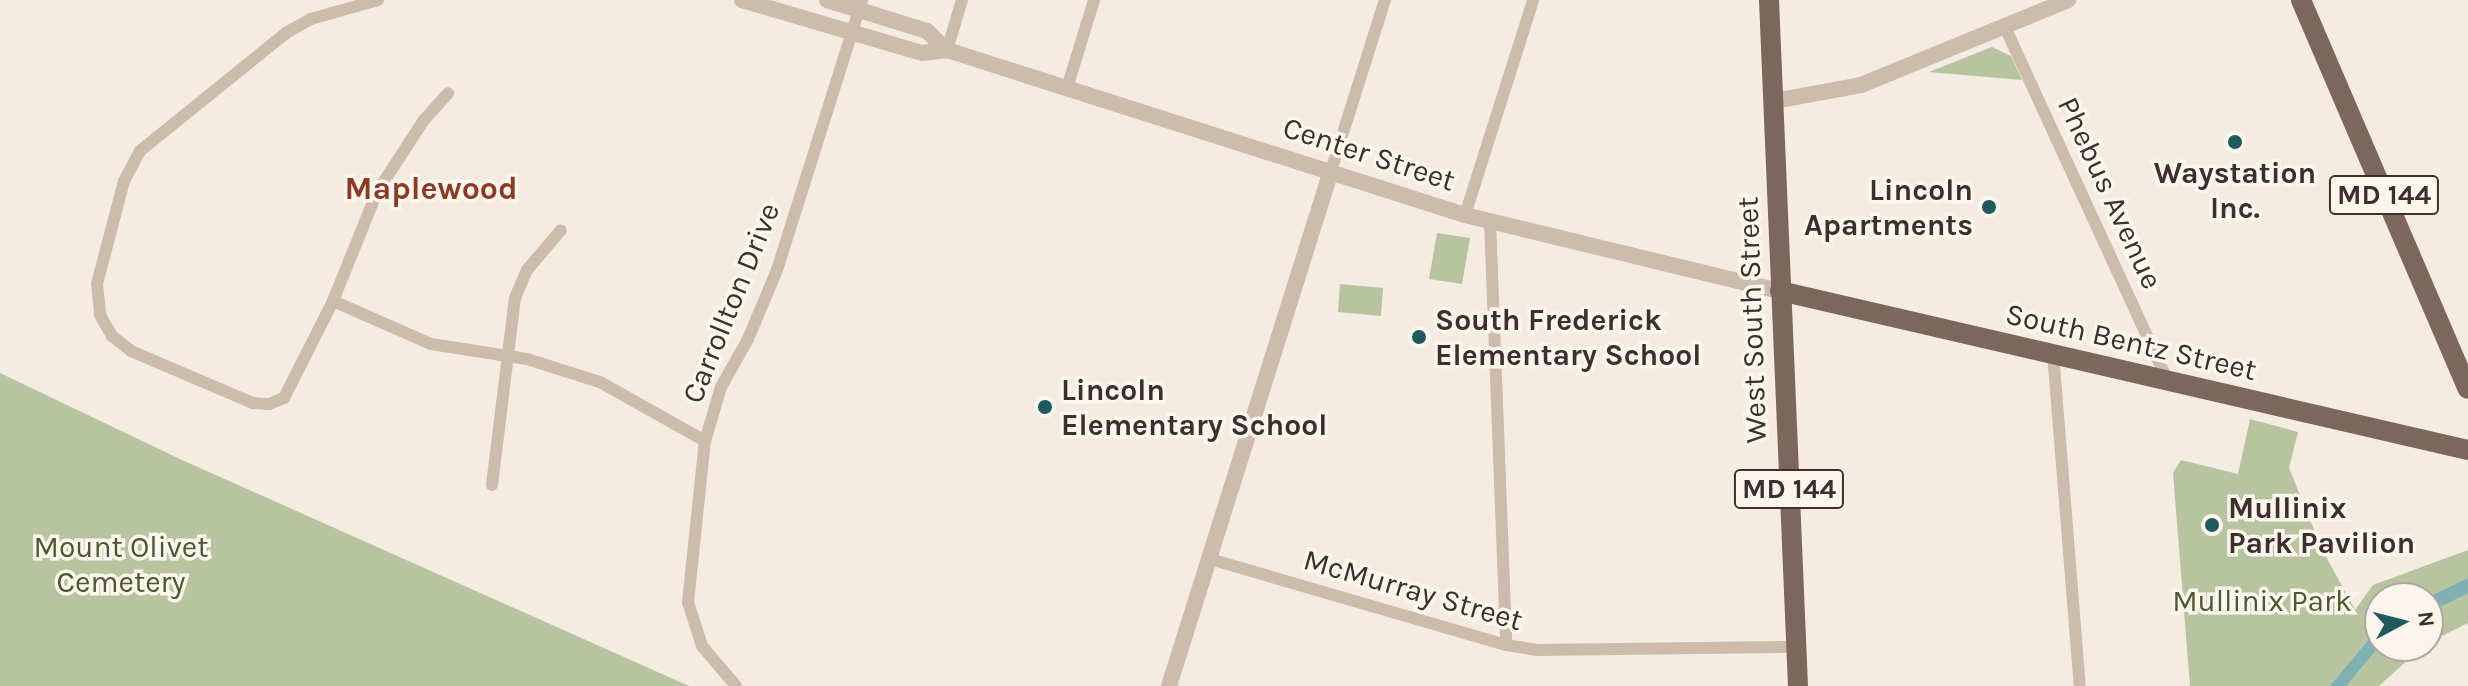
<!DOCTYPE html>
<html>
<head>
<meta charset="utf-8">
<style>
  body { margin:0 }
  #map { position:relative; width:2468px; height:686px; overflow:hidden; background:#f4ebe1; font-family:Karla,sans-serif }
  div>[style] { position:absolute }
  .green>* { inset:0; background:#b8c4a0 }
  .water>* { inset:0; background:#7fb0b2 }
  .minor>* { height:12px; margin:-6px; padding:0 6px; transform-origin:6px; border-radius:6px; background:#cdbbac }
  .tertiary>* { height:16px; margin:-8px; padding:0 8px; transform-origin:8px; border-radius:8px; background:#cdbbac }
  .primary>* { height:20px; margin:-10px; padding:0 10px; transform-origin:10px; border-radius:10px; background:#7d675c }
  .dots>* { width:22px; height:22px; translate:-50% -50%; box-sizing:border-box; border:4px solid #fbf5ee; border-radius:50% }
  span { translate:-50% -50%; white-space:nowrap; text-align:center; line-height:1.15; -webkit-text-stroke:7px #fbf5ee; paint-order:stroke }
  .shield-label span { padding:2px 6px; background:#fbf5ee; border:2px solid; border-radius:6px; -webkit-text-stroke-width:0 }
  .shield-label { font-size:28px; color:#3b302b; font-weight:700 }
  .street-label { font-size:30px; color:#3b302b }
  .poi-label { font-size:30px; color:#3b302b; font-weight:700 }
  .right { translate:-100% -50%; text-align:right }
  .left { translate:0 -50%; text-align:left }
  .park-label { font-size:30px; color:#4a5a2e }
  .neighbourhood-label { font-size:32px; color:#8c3b22; font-weight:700 }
  .north { position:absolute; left:2364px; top:582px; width:80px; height:80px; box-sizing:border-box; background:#fbf5ee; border:2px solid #aea6a0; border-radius:50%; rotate:83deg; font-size:22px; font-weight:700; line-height:32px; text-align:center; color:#3b302b }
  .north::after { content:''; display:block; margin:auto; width:28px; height:36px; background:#1f5a5e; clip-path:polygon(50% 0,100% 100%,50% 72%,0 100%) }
</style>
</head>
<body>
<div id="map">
  <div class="green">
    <i style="clip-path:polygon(1992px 47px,2011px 56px,2022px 80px,1929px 72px)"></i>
    <i style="clip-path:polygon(1437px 233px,1470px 238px,1462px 284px,1429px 279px)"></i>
    <i style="clip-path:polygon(1340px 284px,1383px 288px,1381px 316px,1338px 312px)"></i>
    <i style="clip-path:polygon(0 373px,182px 460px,689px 686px,0 686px)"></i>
    <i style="clip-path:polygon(2250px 419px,2298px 432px,2289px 468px,2322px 549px,2355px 610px,2373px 585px,2468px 550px,2468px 623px,2428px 643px,2428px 598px,2380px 598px,2380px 646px,2423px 646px,2379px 686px,2190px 686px,2173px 473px,2181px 460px,2238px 474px)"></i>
  </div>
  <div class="water">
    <i style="clip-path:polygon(2468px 578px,2468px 593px,2428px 613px,2427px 598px)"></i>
    <i style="clip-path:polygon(2380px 626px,2380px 645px,2346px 686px,2330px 686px)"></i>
  </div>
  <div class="minor">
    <i style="left:378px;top:0;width:70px;rotate:164.2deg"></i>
    <i style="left:311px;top:19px;width:29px;rotate:151deg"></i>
    <i style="left:286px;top:33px;width:188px;rotate:141.1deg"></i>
    <i style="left:140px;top:151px;width:34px;rotate:118deg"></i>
    <i style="left:124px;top:181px;width:106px;rotate:104.7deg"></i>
    <i style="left:97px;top:284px;width:31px;rotate:84deg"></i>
    <i style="left:100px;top:315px;width:24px;rotate:60deg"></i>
    <i style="left:112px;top:336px;width:24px;rotate:38deg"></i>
    <i style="left:131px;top:351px;width:133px;rotate:23.1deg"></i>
    <i style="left:253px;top:403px;width:16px;rotate:4deg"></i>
    <i style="left:269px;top:404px;width:16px;rotate:-22deg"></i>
    <i style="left:284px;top:398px;width:109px;rotate:-63.2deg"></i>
    <i style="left:333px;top:301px;width:118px;rotate:-68deg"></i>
    <i style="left:377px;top:192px;width:86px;rotate:-56.9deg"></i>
    <i style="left:424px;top:120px;width:36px;rotate:-48deg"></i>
    <i style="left:2004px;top:25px;width:394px;rotate:65.3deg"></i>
    <i style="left:947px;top:50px;width:52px;rotate:-73.3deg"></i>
    <i style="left:1067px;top:88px;width:92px;rotate:-72.9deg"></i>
    <i style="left:1331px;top:171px;width:179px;rotate:-72.5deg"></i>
    <i style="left:1465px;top:215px;width:225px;rotate:-72.4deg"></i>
    <i style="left:1490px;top:221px;width:424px;rotate:87.8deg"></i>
    <i style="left:333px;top:301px;width:107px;rotate:23.7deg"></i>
    <i style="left:431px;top:344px;width:97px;rotate:8.9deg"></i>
    <i style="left:527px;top:359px;width:77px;rotate:17.5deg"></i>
    <i style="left:600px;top:382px;width:120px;rotate:29.3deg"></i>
    <i style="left:2053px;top:353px;width:334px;rotate:85.4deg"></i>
    <i style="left:492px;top:485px;width:188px;rotate:-83deg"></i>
    <i style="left:515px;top:298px;width:30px;rotate:-67deg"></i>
    <i style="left:527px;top:270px;width:52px;rotate:-49.6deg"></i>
    <i style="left:1210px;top:559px;width:308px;rotate:16.2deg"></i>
    <i style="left:1506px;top:645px;width:32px;rotate:9deg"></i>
    <i style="left:1538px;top:650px;width:258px;rotate:-0.7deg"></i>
    <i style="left:736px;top:686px;width:52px;rotate:-130.4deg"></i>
    <i style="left:702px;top:646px;width:46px;rotate:-107.7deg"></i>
    <i style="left:688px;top:602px;width:162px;rotate:-84deg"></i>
    <i style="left:705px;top:441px;width:56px;rotate:-73.5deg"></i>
    <i style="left:721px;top:387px;width:55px;rotate:-60.6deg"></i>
    <i style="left:748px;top:339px;width:75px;rotate:-67.2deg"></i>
    <i style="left:777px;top:270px;width:283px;rotate:-72.5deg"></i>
  </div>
  <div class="tertiary">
    <i style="left:742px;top:0;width:188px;rotate:16.4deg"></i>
    <i style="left:922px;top:53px;width:25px;rotate:-7deg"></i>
    <i style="left:947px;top:50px;width:544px;rotate:17.67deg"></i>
    <i style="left:1465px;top:215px;width:324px;rotate:13.6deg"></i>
    <i style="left:827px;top:0;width:105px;rotate:17.2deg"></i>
    <i style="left:927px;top:31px;width:28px;rotate:44deg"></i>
    <i style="left:1774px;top:101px;width:88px;rotate:-10.4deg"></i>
    <i style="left:1861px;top:85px;width:224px;rotate:-22.3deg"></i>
    <i style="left:1169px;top:686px;width:540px;rotate:-72.54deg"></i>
  </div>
  <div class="primary">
    <i style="left:1769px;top:0;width:687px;rotate:87.58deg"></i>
    <i style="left:2301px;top:0;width:423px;rotate:66.8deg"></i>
    <i style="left:1780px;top:291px;width:706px;rotate:13.01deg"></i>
  </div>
  <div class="dots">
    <i style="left:2235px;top:142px;background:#1f5a5e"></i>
    <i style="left:1989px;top:207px;background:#1f5a5e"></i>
    <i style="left:1419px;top:337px;background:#1f5a5e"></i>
    <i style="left:1045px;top:407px;background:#1f5a5e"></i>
    <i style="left:2212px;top:525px;background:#1f5a5e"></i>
  </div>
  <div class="shield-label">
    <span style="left:2384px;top:195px">MD 144</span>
    <span style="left:1789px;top:489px">MD 144</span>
  </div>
  <div class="street-label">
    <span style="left:1369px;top:154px;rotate:18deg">Center Street</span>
    <span style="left:2110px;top:193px;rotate:65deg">Phebus Avenue</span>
    <span style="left:731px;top:303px;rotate:-68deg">Carrollton Drive</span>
    <span style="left:1752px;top:320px;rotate:-92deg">West South Street</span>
    <span style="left:2131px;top:342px;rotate:13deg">South Bentz Street</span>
    <span style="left:1413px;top:590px;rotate:16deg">McMurray Street</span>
  </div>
  <div class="poi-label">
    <span style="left:2235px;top:190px">Waystation<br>Inc.</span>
    <span class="right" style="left:1973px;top:207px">Lincoln<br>Apartments</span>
    <span class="left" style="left:1435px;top:337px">South Frederick<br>Elementary School</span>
    <span class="left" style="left:1061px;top:407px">Lincoln<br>Elementary School</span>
    <span class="left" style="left:2228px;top:525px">Mullinix<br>Park Pavilion</span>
  </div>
  <div class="park-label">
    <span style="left:121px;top:564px">Mount Olivet<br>Cemetery</span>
    <span style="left:2262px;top:601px">Mullinix Park</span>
  </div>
  <div class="neighbourhood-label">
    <span style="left:431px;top:189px">Maplewood</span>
  </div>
  <div class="north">N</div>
</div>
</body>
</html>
